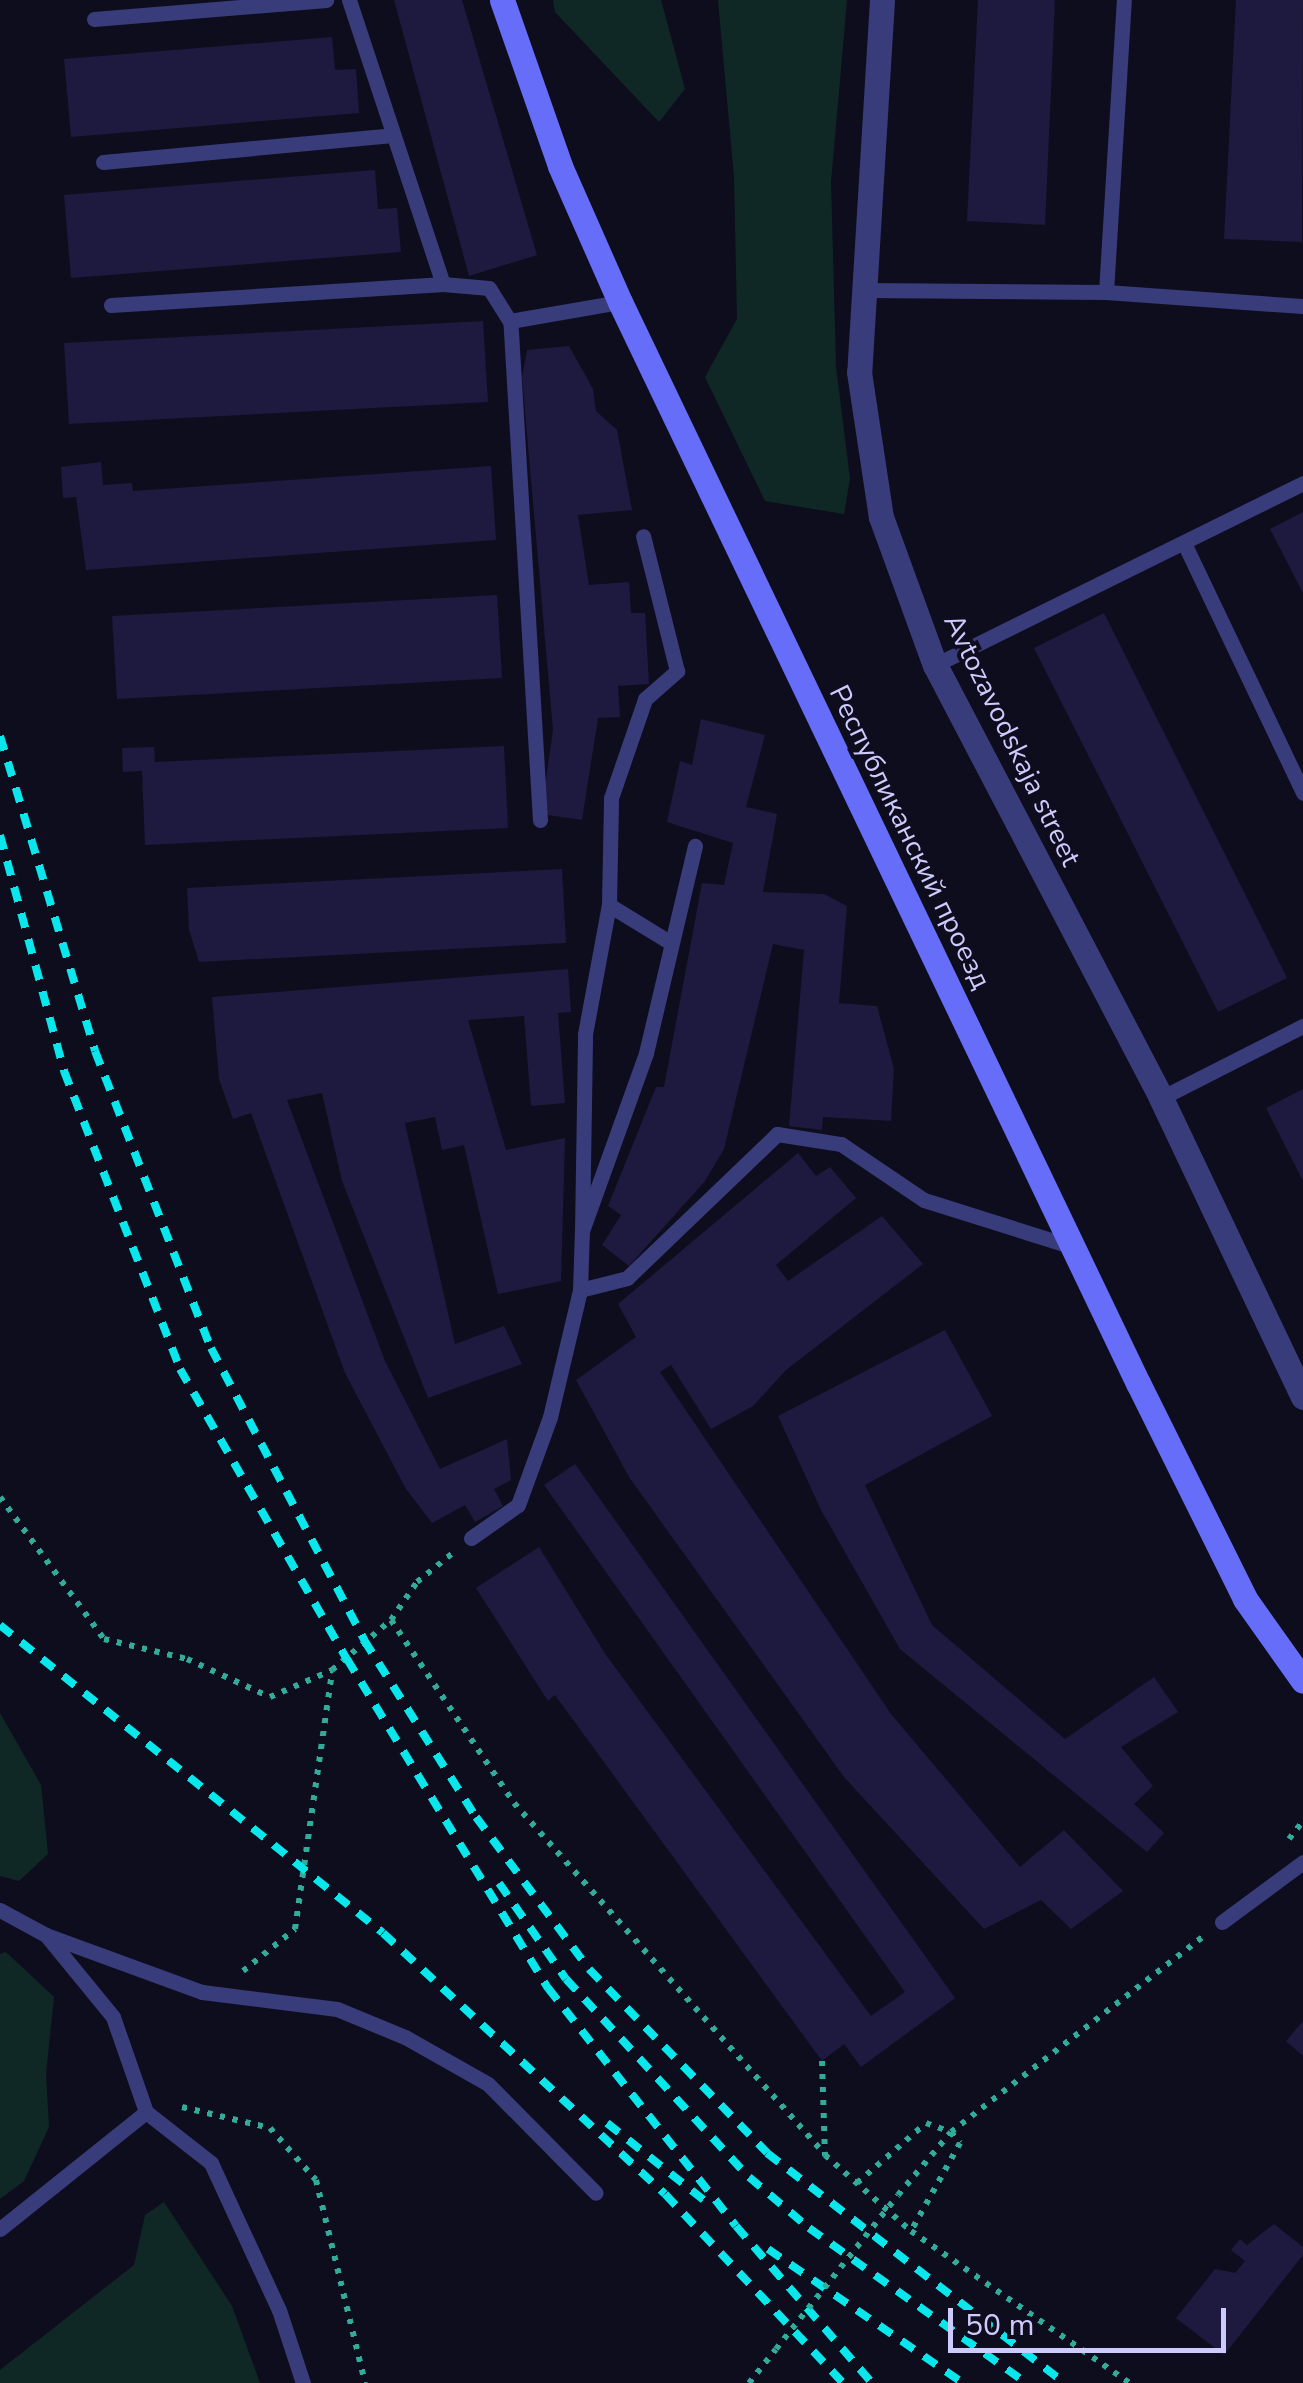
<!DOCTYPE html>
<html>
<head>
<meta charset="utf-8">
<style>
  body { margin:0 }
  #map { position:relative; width:1303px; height:2383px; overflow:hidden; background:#0e0d1e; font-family:"Nunito Sans",sans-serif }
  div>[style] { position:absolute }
  .green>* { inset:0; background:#102825 }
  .building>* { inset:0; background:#1e193e }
  .path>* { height:6px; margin-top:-3px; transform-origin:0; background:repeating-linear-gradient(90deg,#31ab9a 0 5px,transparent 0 13px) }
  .lane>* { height:15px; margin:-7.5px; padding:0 7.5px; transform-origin:7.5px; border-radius:7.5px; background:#393c7b }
  .street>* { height:25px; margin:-12.5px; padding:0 12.5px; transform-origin:12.5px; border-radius:12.5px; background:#393c7b }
  .secondary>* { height:25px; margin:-12.5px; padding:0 12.5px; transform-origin:12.5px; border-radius:12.5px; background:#666ef9 }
  .rail>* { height:8px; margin-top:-4px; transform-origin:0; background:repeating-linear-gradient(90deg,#09e7ec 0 15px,transparent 0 27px) }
  .path-bridge>* { height:6px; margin-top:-3px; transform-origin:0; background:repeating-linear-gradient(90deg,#31ab9a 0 5px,transparent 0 13px) }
  span { translate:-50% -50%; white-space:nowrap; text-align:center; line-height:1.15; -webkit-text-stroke:8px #0e0d1e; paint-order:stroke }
  .street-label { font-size:28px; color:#cdcbfd }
  .scale { position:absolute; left:948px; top:2308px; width:278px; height:45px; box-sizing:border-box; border:5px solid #cdcbfd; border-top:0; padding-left:12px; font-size:30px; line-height:35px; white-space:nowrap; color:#cdcbfd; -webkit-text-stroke:8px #0e0d1e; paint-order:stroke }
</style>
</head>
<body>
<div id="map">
  <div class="green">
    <i style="clip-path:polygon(553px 0,661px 0,685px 89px,659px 122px,555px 12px)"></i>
    <i style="clip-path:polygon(718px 0,847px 0,831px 182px,836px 367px,850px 479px,844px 514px,765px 501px,705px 377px,737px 319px,734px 176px)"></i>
    <i style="clip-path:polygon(0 1713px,41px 1785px,48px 1854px,19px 1881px,0 1876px)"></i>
    <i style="clip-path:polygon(6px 1952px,54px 1997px,46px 2074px,49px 2127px,24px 2181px,0 2199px,0 1954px)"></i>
    <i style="clip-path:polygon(164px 2202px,232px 2306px,260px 2383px,0 2383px,0 2370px,134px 2265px,145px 2215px)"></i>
  </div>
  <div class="building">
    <i style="clip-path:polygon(394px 0,462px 0,537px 255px,469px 276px)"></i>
    <i style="clip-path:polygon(978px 0,1055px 0,1045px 225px,967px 221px)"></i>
    <i style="clip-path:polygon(1236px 0,1303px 0,1302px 242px,1224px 239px)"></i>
    <i style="clip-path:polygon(332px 37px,335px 70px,356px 69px,359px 113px,71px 137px,64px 59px)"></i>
    <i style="clip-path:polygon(375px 170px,378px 209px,397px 208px,401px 252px,71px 278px,64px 195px)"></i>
    <i style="clip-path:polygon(483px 321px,488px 402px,69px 424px,64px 343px)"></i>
    <i style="clip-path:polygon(569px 346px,593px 389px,596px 411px,617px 430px,632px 510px,578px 515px,589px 585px,629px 582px,631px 613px,645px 613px,649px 684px,618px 686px,620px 717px,598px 718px,582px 820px,541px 814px,553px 730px,522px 377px,527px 350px)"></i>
    <i style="clip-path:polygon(101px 462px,103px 485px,132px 483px,133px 491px,491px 466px,496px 540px,86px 570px,76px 497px,63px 498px,61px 467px)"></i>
    <i style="clip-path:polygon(1303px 512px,1303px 593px,1270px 529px)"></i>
    <i style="clip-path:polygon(497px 595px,502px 678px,117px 699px,112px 616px)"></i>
    <i style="clip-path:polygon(1104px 613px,1287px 978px,1218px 1012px,1034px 648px)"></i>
    <i style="clip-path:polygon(701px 719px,765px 735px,746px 807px,777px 814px,763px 892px,824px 894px,847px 906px,839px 1003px,877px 1006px,894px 1069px,891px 1121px,823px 1117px,822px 1130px,789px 1126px,804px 950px,773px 944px,724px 1149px,705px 1181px,629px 1266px,602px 1245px,621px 1215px,608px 1206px,656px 1087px,664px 1087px,702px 883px,724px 885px,733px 843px,667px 822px,680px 761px,692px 765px)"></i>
    <i style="clip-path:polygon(504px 746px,508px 828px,145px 845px,142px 771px,123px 772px,122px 748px,154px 747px,155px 762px)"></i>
    <i style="clip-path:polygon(562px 869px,566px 943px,199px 962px,189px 930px,187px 888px)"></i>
    <i style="clip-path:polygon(568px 969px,571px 1012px,558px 1013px,565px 1103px,531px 1106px,524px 1016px,468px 1020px,506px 1150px,565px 1138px,561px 1281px,498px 1294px,464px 1145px,442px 1150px,435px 1117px,405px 1123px,455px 1344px,504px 1326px,522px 1364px,428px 1398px,342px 1181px,322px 1093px,287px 1100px,385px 1361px,440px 1469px,507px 1439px,511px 1480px,494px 1489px,503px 1506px,475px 1522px,465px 1505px,432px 1523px,406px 1489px,345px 1373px,251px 1113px,233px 1119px,219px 1079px,212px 997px)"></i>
    <i style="clip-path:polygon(1303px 1089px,1303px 1181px,1266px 1108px)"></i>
    <i style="clip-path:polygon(798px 1153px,816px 1176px,830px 1167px,856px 1198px,776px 1265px,788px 1281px,882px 1216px,923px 1264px,786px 1370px,753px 1406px,711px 1429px,671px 1365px,660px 1372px,891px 1714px,1020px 1867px,1064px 1830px,1123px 1891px,1071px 1929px,1041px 1900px,984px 1929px,844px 1777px,629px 1477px,576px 1380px,636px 1337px,618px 1304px)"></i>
    <i style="clip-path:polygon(945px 1330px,992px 1416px,865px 1485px,932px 1625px,1065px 1739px,1154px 1677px,1178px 1712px,1121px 1747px,1153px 1786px,1134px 1804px,1164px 1833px,1147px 1852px,900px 1649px,821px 1510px,778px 1416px)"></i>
    <i style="clip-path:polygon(575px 1464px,955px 1998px,861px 2067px,844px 2044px,822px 2061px,555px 1695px,548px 1701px,476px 1588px,539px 1547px,606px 1655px,871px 2016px,905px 1992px,544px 1485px)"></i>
    <i style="clip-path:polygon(1303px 2021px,1303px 2056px,1286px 2041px)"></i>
    <i style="clip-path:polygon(1274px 2224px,1303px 2247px,1303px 2255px,1224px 2355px,1176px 2318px,1215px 2269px,1235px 2273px,1245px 2261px,1231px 2250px,1240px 2239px,1247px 2245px)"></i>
  </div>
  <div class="path">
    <i style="left:0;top:1497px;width:176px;rotate:53.8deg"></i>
    <i style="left:104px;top:1639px;width:85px;rotate:13.5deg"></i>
    <i style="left:187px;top:1659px;width:91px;rotate:24.6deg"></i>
    <i style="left:270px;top:1697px;width:68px;rotate:-23.5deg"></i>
    <i style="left:332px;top:1670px;width:77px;rotate:-40.3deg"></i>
    <i style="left:391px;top:1620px;width:220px;rotate:56.1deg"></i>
    <i style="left:514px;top:1803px;width:470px;rotate:48.5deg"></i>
    <i style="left:391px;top:1620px;width:46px;rotate:-55.6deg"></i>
    <i style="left:417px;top:1582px;width:48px;rotate:-39deg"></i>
    <i style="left:1289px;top:1839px;width:23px;rotate:-52deg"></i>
    <i style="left:243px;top:1971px;width:67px;rotate:-38.9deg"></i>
    <i style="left:295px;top:1929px;width:260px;rotate:-81.8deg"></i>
    <i style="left:822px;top:2061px;width:94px;rotate:88.2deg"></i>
    <i style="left:825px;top:2155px;width:115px;rotate:41.5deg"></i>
    <i style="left:911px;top:2231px;width:267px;rotate:34.8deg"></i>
    <i style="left:182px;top:2107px;width:90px;rotate:13.4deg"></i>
    <i style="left:270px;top:2128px;width:69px;rotate:48.5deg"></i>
    <i style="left:316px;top:2180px;width:209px;rotate:76.4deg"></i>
    <i style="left:857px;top:2183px;width:91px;rotate:-41deg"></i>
    <i style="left:926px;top:2123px;width:27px;rotate:20deg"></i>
    <i style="left:951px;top:2132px;width:14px;rotate:51deg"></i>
    <i style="left:960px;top:2143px;width:101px;rotate:119.1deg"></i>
    <i style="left:898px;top:2195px;width:82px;rotate:-49.9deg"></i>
    <i style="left:951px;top:2132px;width:321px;rotate:-37.8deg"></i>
    <i style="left:749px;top:2383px;width:43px;rotate:-51.5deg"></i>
  </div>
  <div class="lane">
    <i style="left:349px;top:0;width:299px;rotate:71.7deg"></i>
    <i style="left:443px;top:284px;width:46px;rotate:5deg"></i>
    <i style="left:489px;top:288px;width:39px;rotate:58deg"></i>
    <i style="left:94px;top:19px;width:233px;rotate:-4.7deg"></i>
    <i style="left:103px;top:162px;width:291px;rotate:-5.3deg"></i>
    <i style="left:864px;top:290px;width:242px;rotate:0.5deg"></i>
    <i style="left:1106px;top:292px;width:197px;rotate:4.1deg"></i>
    <i style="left:1106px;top:292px;width:293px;rotate:-86.5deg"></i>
    <i style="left:111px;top:305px;width:333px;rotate:-3.6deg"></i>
    <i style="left:1184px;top:543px;width:277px;rotate:64.5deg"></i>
    <i style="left:935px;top:665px;width:411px;rotate:-26.3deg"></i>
    <i style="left:540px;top:820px;width:500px;rotate:-93.4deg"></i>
    <i style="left:510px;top:321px;width:112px;rotate:-9.8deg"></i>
    <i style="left:609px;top:905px;width:73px;rotate:31.5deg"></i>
    <i style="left:1161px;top:1098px;width:159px;rotate:-26.9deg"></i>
    <i style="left:582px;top:1231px;width:197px;rotate:-89.1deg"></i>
    <i style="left:585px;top:1034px;width:131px;rotate:-79.5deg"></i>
    <i style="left:609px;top:905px;width:107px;rotate:-88.9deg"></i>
    <i style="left:611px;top:798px;width:105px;rotate:-71deg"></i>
    <i style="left:645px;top:699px;width:43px;rotate:-41.2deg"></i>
    <i style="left:677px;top:671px;width:139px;rotate:-104.1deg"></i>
    <i style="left:580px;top:1290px;width:59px;rotate:-88.1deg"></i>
    <i style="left:582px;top:1231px;width:189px;rotate:-70.2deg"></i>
    <i style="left:646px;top:1053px;width:213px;rotate:-76.7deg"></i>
    <i style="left:471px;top:1538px;width:57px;rotate:-35.1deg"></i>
    <i style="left:518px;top:1505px;width:94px;rotate:-70deg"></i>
    <i style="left:550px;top:1417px;width:130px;rotate:-76.7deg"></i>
    <i style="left:580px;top:1290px;width:49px;rotate:-14.3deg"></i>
    <i style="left:627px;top:1278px;width:208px;rotate:-43.8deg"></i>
    <i style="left:777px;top:1134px;width:65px;rotate:8.9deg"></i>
    <i style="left:841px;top:1144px;width:100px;rotate:34deg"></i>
    <i style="left:924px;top:1200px;width:156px;rotate:17.5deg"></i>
    <i style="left:0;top:1910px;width:52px;rotate:28.5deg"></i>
    <i style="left:46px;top:1935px;width:106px;rotate:50.7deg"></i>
    <i style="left:113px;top:2017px;width:101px;rotate:70.8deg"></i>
    <i style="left:146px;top:2112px;width:187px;rotate:141.3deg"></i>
    <i style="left:1222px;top:1922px;width:101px;rotate:-36.5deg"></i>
    <i style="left:46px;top:1935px;width:166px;rotate:20.1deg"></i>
    <i style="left:202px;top:1992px;width:136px;rotate:7.2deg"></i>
    <i style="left:337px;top:2009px;width:74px;rotate:22.4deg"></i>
    <i style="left:405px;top:2037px;width:95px;rotate:29.5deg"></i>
    <i style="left:488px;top:2084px;width:153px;rotate:45.3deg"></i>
    <i style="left:146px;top:2112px;width:83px;rotate:38.1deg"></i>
    <i style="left:211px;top:2163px;width:162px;rotate:65.2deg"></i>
    <i style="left:279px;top:2310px;width:77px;rotate:71.8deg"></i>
  </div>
  <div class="street">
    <i style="left:882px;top:0;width:373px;rotate:93.5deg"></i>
    <i style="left:859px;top:372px;width:147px;rotate:81.4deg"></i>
    <i style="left:881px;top:517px;width:158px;rotate:70deg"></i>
    <i style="left:935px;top:665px;width:488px;rotate:62.4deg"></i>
    <i style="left:1161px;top:1098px;width:331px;rotate:64.6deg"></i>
  </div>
  <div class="secondary">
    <i style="left:502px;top:0;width:176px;rotate:70.7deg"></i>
    <i style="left:560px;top:166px;width:149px;rotate:66.2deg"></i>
    <i style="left:620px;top:302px;width:1199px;rotate:64.4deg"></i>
    <i style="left:1138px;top:1383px;width:241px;rotate:63.6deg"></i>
    <i style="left:1245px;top:1599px;width:100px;rotate:54.7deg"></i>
  </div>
  <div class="rail">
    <i style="left:0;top:736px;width:329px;rotate:73.2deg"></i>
    <i style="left:95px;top:1051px;width:319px;rotate:68.7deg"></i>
    <i style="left:211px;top:1348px;width:330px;rotate:62.3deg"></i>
    <i style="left:364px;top:1640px;width:209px;rotate:57.7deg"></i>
    <i style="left:476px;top:1817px;width:189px;rotate:53.4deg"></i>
    <i style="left:589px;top:1969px;width:256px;rotate:45.9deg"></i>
    <i style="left:767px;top:2153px;width:376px;rotate:37.7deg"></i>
    <i style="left:0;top:835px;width:245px;rotate:74.8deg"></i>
    <i style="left:64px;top:1071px;width:320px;rotate:68.7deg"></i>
    <i style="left:180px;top:1369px;width:335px;rotate:60.1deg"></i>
    <i style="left:347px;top:1659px;width:386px;rotate:58.6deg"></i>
    <i style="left:548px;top:1988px;width:303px;rotate:51.7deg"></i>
    <i style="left:736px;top:2226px;width:208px;rotate:49.1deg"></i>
    <i style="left:0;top:1625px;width:491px;rotate:38.8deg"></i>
    <i style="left:383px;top:1933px;width:384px;rotate:42.8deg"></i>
    <i style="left:665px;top:2194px;width:260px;rotate:46.7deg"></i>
    <i style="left:499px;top:1883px;width:117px;rotate:55.1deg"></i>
    <i style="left:566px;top:1979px;width:270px;rotate:47.3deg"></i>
    <i style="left:749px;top:2177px;width:79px;rotate:40.4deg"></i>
    <i style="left:809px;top:2228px;width:267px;rotate:35.5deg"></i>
    <i style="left:607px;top:2123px;width:125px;rotate:38.5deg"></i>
    <i style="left:768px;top:2249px;width:237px;rotate:34.5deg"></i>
  </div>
  <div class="path-bridge">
    <i style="left:776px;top:2349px;width:196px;rotate:-51.6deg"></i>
  </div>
  <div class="street-label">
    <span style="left:1012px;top:740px;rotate:64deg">Avtozavodskaja street</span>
    <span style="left:910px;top:837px;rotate:64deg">Республиканский проезд</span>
  </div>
  <div class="scale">50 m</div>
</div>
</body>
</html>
